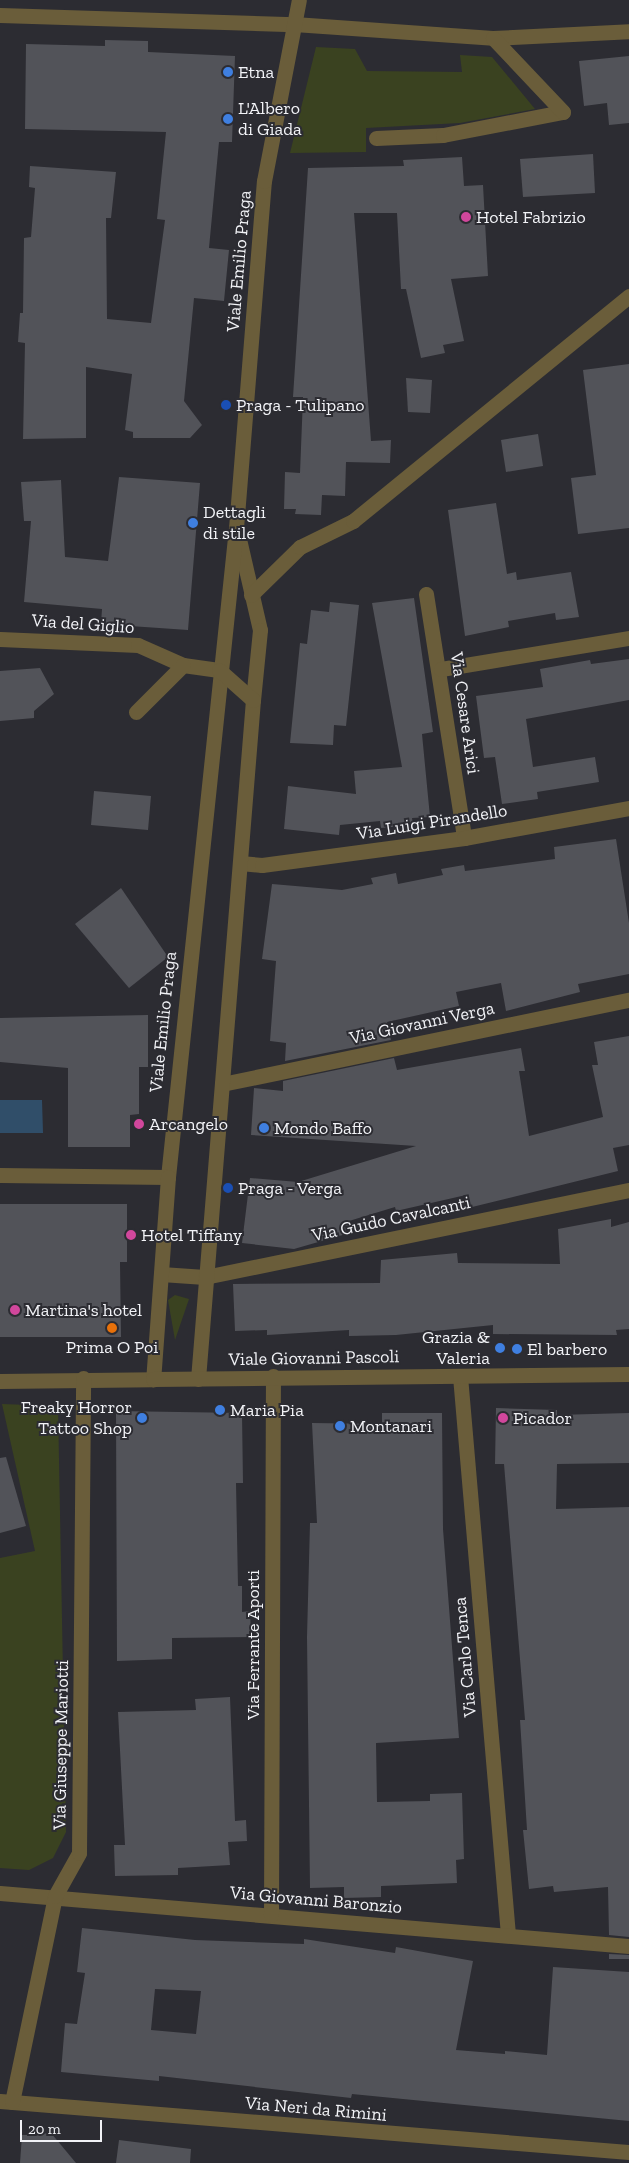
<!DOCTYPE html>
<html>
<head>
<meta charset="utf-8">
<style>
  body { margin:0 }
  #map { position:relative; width:629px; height:2163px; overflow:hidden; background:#2c2c32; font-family:"Zilla Slab",serif }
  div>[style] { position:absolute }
  .green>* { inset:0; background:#3a4220 }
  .water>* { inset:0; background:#304e69 }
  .building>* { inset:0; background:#525359 }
  .minor>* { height:15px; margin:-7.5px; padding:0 7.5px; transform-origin:7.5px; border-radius:7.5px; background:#6a5d3a }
  .tertiary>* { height:15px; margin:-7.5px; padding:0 7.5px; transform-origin:7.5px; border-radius:7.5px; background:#6a5d3a }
  .dots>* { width:14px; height:14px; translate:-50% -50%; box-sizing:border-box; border:2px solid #2c2c32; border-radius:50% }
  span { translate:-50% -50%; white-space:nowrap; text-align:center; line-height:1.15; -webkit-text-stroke:4px #2c2c32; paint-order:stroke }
  .poi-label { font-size:18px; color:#f2f3f7 }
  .left { translate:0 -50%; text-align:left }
  .right { translate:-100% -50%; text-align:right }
  .street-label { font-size:18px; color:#f2f3f7 }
  .scale { position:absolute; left:20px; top:2120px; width:82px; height:22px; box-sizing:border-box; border:2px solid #f2f3f7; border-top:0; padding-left:6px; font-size:15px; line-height:18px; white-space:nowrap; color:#f2f3f7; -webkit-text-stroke:4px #2c2c32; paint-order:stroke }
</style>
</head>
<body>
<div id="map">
  <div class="green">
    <i style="clip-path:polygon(316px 47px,355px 49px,367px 71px,462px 72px,460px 55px,492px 57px,535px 109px,460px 123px,366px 128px,366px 152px,290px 153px)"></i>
    <i style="clip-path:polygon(175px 1295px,189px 1299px,175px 1340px,168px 1300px)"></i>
    <i style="clip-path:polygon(2px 1404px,58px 1406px,66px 1832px,53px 1858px,29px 1870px,0 1868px,0 1558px,35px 1551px)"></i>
  </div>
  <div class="water">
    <i style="clip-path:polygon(0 1100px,42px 1100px,43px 1133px,0 1133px)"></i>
  </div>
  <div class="building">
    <i style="clip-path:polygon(105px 40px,148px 41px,148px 52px,235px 56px,232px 142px,219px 142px,209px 248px,229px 250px,224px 301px,194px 298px,184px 401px,202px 425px,190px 438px,133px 438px,133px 432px,125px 430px,132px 374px,86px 367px,86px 438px,23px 439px,25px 343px,18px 342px,20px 313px,23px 313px,24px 238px,31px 237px,35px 188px,29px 187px,30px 166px,116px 172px,111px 218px,106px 218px,107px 319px,151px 323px,165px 220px,157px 219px,166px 132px,25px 129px,26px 44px,105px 46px)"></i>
    <i style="clip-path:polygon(629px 56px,629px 123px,609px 125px,607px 103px,584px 106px,579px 61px)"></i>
    <i style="clip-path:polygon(593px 154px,595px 193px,523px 197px,520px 159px)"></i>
    <i style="clip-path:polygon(462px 157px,464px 186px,483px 185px,488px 276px,451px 279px,464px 341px,443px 345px,445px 353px,421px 358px,406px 289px,401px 289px,397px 213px,354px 213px,371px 441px,391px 440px,390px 463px,346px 462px,345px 496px,322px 495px,321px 515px,295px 514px,296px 509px,284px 509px,285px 472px,300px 473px,303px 397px,293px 397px,308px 168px,404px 166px,403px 160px)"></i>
    <i style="clip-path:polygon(629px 364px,629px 528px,578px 534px,571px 478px,596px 475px,583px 370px)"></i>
    <i style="clip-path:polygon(406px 378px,432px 380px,430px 413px,408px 412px)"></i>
    <i style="clip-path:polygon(538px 434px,543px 466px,506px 472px,501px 440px)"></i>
    <i style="clip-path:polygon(119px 477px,200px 483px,188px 630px,101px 624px,102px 609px,24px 602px,31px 521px,24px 521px,21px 482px,61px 480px,65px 557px,108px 561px)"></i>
    <i style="clip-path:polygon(496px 503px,507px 574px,516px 572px,517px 580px,571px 572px,579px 617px,556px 620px,555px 613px,508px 621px,509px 627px,465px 636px,448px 510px)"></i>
    <i style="clip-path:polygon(414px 598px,433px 732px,422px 734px,430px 817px,412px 818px,413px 825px,381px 828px,380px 821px,340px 825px,339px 835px,284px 829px,288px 786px,356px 794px,354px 771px,402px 767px,372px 603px)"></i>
    <i style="clip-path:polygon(330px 602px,359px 605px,346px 726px,334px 725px,333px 745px,290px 743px,300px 643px,307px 644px,311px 610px,329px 612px)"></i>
    <i style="clip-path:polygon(629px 659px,629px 700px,526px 719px,533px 767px,595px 757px,599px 782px,537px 792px,538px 799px,502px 804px,495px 757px,484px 758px,476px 696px,543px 687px,540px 669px,590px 660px,591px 664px)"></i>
    <i style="clip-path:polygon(40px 668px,54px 694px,34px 711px,34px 718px,0 721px,0 671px)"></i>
    <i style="clip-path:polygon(94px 791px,151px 796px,148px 830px,91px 825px)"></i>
    <i style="clip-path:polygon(616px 839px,629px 923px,629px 974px,578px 984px,580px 992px,506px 1011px,501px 983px,456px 992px,459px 1006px,387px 1022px,391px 1040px,285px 1061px,286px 1043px,270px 1041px,276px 961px,262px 959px,272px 884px,342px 890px,373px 884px,371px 878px,396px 873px,398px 884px,443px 875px,441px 869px,464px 865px,465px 871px,555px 859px,554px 847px)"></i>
    <i style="clip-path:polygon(121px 888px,168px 957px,129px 988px,75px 924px)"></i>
    <i style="clip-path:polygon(148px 1015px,148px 1067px,139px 1067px,139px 1114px,130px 1115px,130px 1147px,68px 1147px,68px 1068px,0 1062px,0 1018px)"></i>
    <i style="clip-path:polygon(629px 1036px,629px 1145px,613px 1148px,618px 1171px,468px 1208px,466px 1195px,396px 1211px,395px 1207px,349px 1221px,353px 1232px,294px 1249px,242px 1243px,250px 1178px,298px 1182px,416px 1146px,251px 1135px,254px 1088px,283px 1091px,283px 1081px,394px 1058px,397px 1070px,521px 1048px,525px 1071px,519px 1071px,529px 1136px,603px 1117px,592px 1065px,598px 1065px,594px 1042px)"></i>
    <i style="clip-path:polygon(0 1204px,127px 1204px,127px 1262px,120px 1262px,121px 1337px,0 1337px)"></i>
    <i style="clip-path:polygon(611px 1219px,611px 1227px,629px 1222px,629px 1329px,616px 1330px,617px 1335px,493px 1334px,493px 1325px,396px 1335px,349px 1336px,349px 1330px,267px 1335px,267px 1330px,235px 1331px,233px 1284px,380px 1283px,381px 1260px,457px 1253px,458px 1263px,560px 1264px,558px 1229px)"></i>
    <i style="clip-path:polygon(496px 1408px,557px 1410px,557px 1415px,629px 1413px,629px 1463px,557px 1464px,556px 1509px,629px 1507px,629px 1937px,609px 1935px,608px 1887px,554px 1892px,553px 1886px,529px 1889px,523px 1830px,527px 1830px,520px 1720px,525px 1720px,504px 1464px,495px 1464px)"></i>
    <i style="clip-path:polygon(116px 1411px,242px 1413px,243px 1483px,236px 1483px,238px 1586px,242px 1586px,242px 1612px,250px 1611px,251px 1637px,172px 1638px,172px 1659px,117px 1661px)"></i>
    <i style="clip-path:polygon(382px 1413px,442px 1413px,443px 1529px,459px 1738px,376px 1743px,377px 1802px,430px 1801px,430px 1794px,462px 1793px,464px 1859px,456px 1860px,457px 1883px,381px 1886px,381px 1897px,344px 1898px,344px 1887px,310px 1888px,307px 1637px,310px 1523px,317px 1523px,312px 1423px,382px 1424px)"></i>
    <i style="clip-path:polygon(6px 1457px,26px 1526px,0 1533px,0 1458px)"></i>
    <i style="clip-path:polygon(230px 1697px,235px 1821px,246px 1820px,247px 1841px,228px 1842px,230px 1865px,178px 1868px,178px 1875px,115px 1876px,114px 1845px,125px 1845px,118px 1712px,196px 1710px,195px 1699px)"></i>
    <i style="clip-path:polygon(evenodd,82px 1928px,195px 1940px,304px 1944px,304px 1939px,395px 1953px,396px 1947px,473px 1961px,456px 2050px,505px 2054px,505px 2051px,547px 2055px,553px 1967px,629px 1972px,629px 2121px,352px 2094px,351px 2098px,159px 2076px,159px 2081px,61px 2072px,65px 2023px,77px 2024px,85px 1973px,77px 1972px,82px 1928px,155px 1989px,201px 1991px,196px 2034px,151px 2030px,155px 1989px)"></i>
    <i style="clip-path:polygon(609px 1954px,629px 1955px,629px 1959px,609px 1959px)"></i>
    <i style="clip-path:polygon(51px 2133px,76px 2163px,20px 2163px,22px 2135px)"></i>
    <i style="clip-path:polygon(119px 2140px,191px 2149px,190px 2163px,116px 2163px)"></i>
  </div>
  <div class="minor">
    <i style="left:0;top:15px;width:294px;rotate:1.8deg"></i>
    <i style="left:294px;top:24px;width:199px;rotate:4deg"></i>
    <i style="left:493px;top:38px;width:136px;rotate:-2.9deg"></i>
    <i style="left:376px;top:138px;width:67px;rotate:-2.6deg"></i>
    <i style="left:443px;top:135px;width:122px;rotate:-10.9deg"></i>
    <i style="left:563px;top:112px;width:102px;rotate:-133.4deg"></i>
    <i style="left:239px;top:539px;width:93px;rotate:77deg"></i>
    <i style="left:260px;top:630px;width:70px;rotate:95.7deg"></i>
    <i style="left:426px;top:594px;width:247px;rotate:81.1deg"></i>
    <i style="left:251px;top:595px;width:69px;rotate:-44.4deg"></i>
    <i style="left:300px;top:547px;width:59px;rotate:-26.1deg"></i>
    <i style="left:353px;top:521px;width:356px;rotate:-39.2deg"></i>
    <i style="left:0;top:639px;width:138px;rotate:2.5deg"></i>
    <i style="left:138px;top:645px;width:49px;rotate:24deg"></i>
    <i style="left:183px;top:665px;width:36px;rotate:8deg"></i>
    <i style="left:441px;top:669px;width:191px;rotate:-9.4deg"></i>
    <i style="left:136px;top:712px;width:66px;rotate:-45deg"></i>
    <i style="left:240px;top:863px;width:22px;rotate:5deg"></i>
    <i style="left:262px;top:865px;width:204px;rotate:-7.6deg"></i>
    <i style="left:464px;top:838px;width:168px;rotate:-10.3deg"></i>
    <i style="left:222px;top:1084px;width:416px;rotate:-11.7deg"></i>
    <i style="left:168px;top:1177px;width:653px;rotate:-84.02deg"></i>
    <i style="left:236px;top:528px;width:348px;rotate:-85.4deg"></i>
    <i style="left:264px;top:181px;width:184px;rotate:-79.1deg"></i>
    <i style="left:161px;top:1274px;width:44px;rotate:3.9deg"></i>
    <i style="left:205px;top:1277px;width:433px;rotate:-11.6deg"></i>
    <i style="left:460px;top:1376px;width:561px;rotate:85.09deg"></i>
    <i style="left:198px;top:1379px;width:681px;rotate:-85.37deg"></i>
    <i style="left:253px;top:700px;width:45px;rotate:-138.6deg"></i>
    <i style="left:0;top:1381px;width:153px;rotate:-0.7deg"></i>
    <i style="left:0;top:1893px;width:631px;rotate:4.82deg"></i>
    <i style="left:271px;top:1915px;width:539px;rotate:-89.79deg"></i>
    <i style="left:0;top:2101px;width:631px;rotate:4.64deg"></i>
    <i style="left:12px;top:2102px;width:210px;rotate:-78.2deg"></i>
    <i style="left:55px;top:1896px;width:49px;rotate:-60.8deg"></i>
    <i style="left:79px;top:1853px;width:475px;rotate:-89.5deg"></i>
  </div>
  <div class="tertiary">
    <i style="left:0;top:1175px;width:168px;rotate:0.7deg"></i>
    <i style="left:168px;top:1177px;width:203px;rotate:94.2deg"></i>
    <i style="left:153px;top:1379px;width:476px;rotate:-0.6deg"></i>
  </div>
  <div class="dots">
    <i style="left:228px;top:72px;background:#3f7fe0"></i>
    <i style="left:228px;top:119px;background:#3f7fe0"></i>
    <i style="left:466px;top:217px;background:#d1479c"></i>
    <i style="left:226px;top:405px;background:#1a4fb4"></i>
    <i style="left:193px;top:523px;background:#3f7fe0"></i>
    <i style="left:139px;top:1124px;background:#d1479c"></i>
    <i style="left:264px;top:1128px;background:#3f7fe0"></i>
    <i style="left:228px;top:1188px;background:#1a4fb4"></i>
    <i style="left:131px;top:1235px;background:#d1479c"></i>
    <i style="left:15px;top:1310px;background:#d1479c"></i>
    <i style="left:112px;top:1328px;background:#e8710a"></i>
    <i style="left:500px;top:1348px;background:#3f7fe0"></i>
    <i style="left:517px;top:1349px;background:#3f7fe0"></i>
    <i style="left:220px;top:1410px;background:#3f7fe0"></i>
    <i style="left:142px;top:1418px;background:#3f7fe0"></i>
    <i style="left:503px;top:1418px;background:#d1479c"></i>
    <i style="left:340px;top:1426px;background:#3f7fe0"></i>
  </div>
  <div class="poi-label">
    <span class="left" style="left:238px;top:72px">Etna</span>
    <span class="left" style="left:238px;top:119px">L'Albero<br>di Giada</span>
    <span class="left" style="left:476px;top:217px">Hotel Fabrizio</span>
    <span class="left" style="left:236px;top:405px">Praga - Tulipano</span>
    <span class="left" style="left:203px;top:523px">Dettagli<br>di stile</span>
    <span class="left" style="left:149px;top:1124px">Arcangelo</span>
    <span class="left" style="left:274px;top:1128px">Mondo Baffo</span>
    <span class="left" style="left:238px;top:1188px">Praga - Verga</span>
    <span class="left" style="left:141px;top:1235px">Hotel Tiffany</span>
    <span class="left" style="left:25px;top:1310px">Martina's hotel</span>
    <span class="right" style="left:490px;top:1348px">Grazia &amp;<br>Valeria</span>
    <span style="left:112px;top:1347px">Prima O Poi</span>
    <span class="left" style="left:527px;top:1349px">El barbero</span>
    <span class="right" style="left:132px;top:1418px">Freaky Horror<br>Tattoo Shop</span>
    <span class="left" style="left:230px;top:1410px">Maria Pia</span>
    <span class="left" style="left:513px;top:1418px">Picador</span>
    <span class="left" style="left:350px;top:1426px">Montanari</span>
  </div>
  <div class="street-label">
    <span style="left:239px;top:261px;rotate:-85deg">Viale Emilio Praga</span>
    <span style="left:83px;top:624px;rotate:4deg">Via del Giglio</span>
    <span style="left:465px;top:713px;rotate:82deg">Via Cesare Arici</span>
    <span style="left:432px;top:822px;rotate:-9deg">Via Luigi Pirandello</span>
    <span style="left:163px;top:1022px;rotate:-84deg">Viale Emilio Praga</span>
    <span style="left:422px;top:1023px;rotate:-12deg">Via Giovanni Verga</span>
    <span style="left:391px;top:1219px;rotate:-12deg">Via Guido Cavalcanti</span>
    <span style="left:314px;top:1358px;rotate:-1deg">Viale Giovanni Pascoli</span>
    <span style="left:253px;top:1645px;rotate:-90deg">Via Ferrante Aporti</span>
    <span style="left:465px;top:1657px;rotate:-95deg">Via Carlo Tenca</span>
    <span style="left:61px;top:1745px;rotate:-89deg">Via Giuseppe Mariotti</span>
    <span style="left:316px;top:1900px;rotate:5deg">Via Giovanni Baronzio</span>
    <span style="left:316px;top:2109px;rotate:5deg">Via Neri da Rimini</span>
  </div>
  <div class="scale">20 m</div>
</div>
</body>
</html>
